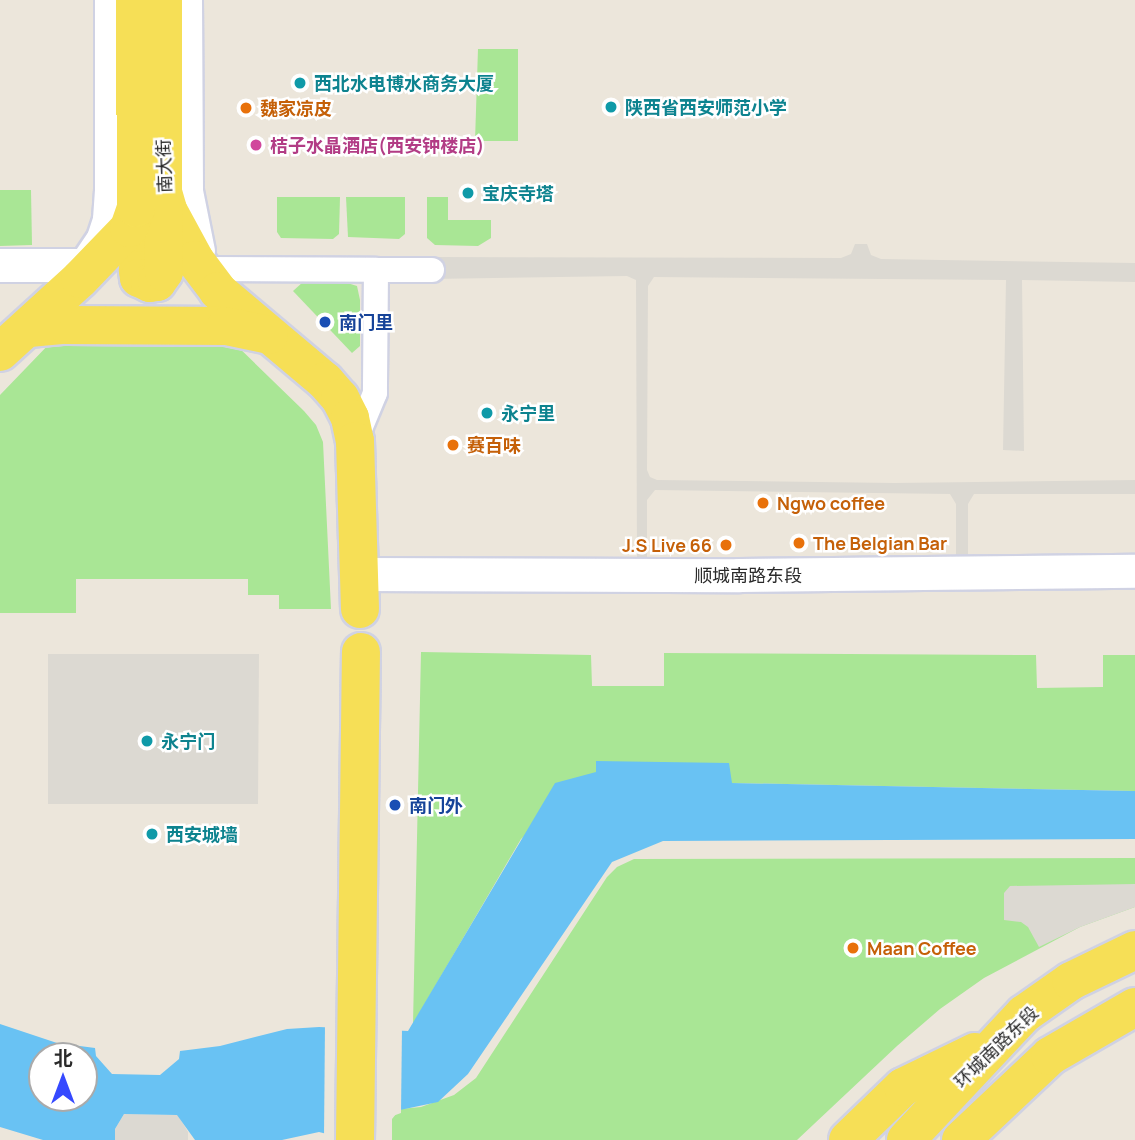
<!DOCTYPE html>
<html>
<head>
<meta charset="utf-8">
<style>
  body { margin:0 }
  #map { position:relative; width:1135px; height:1140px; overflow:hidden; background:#ece6db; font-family:Manrope,"Noto Sans SC",sans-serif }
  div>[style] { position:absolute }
  .green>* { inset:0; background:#a9e695 }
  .plaza>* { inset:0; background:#dcd9d2 }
  .water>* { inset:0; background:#69c2f3 }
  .pier>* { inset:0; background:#ece6db }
  .roads { filter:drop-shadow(2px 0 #d0d2e3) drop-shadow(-2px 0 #d0d2e3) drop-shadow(0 2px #d0d2e3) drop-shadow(0 -2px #d0d2e3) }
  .street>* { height:24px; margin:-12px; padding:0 12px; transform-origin:12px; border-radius:12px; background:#fff }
  .secondary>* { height:33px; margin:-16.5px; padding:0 16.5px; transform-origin:16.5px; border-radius:16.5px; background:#fff }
  .primary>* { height:38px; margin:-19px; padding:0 19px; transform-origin:19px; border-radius:19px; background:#f6df56 }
  .dots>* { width:19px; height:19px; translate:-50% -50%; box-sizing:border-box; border:4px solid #fff; border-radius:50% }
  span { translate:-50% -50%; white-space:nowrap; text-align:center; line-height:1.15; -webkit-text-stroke:5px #fff; paint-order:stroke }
  .culture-label { font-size:18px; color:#0d838f; font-weight:700 }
  .left { translate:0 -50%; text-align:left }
  .food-label { font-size:18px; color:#c56008; font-weight:700 }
  .right { translate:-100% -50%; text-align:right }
  .hotel-label { font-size:18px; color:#b23c85; font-weight:700 }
  .street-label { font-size:18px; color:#2a2a2a }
  .transit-label { font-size:18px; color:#164399; font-weight:700 }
  .north { position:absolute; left:28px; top:1042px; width:70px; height:70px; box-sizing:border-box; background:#fff; border:2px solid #aaa; border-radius:50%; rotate:0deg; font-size:19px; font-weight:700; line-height:28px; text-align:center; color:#2a2a2a }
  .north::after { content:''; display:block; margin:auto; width:24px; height:32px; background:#3549ff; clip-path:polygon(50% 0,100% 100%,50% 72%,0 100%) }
</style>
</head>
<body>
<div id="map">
  <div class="green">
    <i style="clip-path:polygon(478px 49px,518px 49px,518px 141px,475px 141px)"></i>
    <i style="clip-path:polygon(0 190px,31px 190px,32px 245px,0 246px)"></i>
    <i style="clip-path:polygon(277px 197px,340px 197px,339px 234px,333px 239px,281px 238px,277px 232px)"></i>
    <i style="clip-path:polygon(346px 197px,405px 197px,405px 234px,399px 239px,348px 237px)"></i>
    <i style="clip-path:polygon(427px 197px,448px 197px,448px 220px,491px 220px,491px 238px,478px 246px,435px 245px,427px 238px)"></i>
    <i style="clip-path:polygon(303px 282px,344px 282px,357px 286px,360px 300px,360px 346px,352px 353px,293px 291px)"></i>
    <i style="clip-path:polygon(53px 340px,232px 341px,304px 411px,316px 425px,323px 442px,331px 609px,279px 609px,279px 595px,248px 595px,248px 579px,76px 579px,76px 613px,0 613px,0 395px)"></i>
    <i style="clip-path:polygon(421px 652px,591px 655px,592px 686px,664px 686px,664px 653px,1036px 655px,1037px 688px,1103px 687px,1103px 655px,1135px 655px,1135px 791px,731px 783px,728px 763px,597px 772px,521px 839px,413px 1024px)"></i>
    <i style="clip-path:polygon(1135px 858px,1135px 907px,1080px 927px,984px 978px,940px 1009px,897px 1046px,797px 1140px,392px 1140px,392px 1119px,400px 1109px,421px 1107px,454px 1095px,476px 1078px,607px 877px,617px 867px,634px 859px)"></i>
  </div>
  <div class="plaza">
    <i style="clip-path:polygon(855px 244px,867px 244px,871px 255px,881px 259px,1135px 263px,1135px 282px,1022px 280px,1024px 451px,1003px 450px,1006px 280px,654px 277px,648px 286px,647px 470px,650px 477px,657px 480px,894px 483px,1135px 480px,1135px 494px,974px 494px,968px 504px,968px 561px,956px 561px,956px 504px,950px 494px,655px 490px,647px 500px,647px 562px,637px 562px,636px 280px,627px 276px,431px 279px,431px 257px,841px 258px,851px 254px)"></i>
    <i style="clip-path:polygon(48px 654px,259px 654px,258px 804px,48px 804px)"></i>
    <i style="clip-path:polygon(1135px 884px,1135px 907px,1080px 927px,1039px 947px,1028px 927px,1021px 922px,1004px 920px,1004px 893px,1010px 886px)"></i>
    <i style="clip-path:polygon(124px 1114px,178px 1115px,188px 1132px,188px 1140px,115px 1140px,115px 1129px)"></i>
  </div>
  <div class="water">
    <i style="clip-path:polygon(evenodd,596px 761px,729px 763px,732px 783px,1135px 791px,1135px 839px,663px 841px,612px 862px,468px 1074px,438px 1102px,400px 1110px,331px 1135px,319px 1132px,282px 1140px,195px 1140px,177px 1115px,124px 1114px,115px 1129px,115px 1140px,43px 1140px,0 1127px,0 1024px,57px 1043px,95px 1048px,96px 1056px,112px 1074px,160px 1075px,179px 1059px,180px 1051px,220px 1046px,287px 1029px,319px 1027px,408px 1031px,555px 783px,596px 772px,596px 761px,42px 1056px,84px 1056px,84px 1098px,42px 1098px,42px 1056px)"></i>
  </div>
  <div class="pier">
    <i style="clip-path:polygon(325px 1024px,402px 1027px,401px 1113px,332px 1138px,324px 1137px)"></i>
  </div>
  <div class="roads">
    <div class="street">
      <i style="left:190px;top:0;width:191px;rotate:89.7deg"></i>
      <i style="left:191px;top:191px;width:61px;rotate:78.7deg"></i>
      <i style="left:86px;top:257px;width:23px;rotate:-56deg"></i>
      <i style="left:99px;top:238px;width:20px;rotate:-72deg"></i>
      <i style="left:105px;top:219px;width:28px;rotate:-86deg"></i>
      <i style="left:107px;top:191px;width:191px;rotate:-90deg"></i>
      <i style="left:195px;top:260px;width:17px;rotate:33deg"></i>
      <i style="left:209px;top:269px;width:167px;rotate:0.3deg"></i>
      <i style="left:376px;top:270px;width:123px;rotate:90.5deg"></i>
      <i style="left:375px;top:393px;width:52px;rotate:112.6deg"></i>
      <i style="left:376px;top:270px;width:56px"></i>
    </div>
    <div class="secondary">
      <i style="left:0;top:265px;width:92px"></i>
      <i style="left:361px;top:574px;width:378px;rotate:0.2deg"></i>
      <i style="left:739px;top:575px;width:396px;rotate:-0.6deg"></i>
    </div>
    <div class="primary">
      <i style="left:163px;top:0;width:192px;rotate:90deg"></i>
      <i style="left:163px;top:192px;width:19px;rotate:74deg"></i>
      <i style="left:168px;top:210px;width:57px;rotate:61.6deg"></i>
      <i style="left:195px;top:260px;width:39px;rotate:53deg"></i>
      <i style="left:218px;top:291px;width:140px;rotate:40.1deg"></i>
      <i style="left:325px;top:381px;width:23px;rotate:49deg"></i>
      <i style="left:340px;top:398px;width:22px;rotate:63deg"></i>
      <i style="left:350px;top:418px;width:24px;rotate:78deg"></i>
      <i style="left:355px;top:441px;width:168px;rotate:88.3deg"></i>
      <i style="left:142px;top:202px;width:37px;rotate:85deg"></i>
      <i style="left:145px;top:239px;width:32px;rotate:103deg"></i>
      <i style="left:138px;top:270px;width:8px;rotate:83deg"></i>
      <i style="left:139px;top:278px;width:12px;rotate:24deg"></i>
      <i style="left:150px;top:283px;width:7px;rotate:-8deg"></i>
      <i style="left:157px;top:282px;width:12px;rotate:-55deg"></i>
      <i style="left:164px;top:272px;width:63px;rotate:-90.9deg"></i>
      <i style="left:29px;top:328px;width:38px;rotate:-5deg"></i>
      <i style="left:67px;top:325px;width:159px;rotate:0.4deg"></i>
      <i style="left:226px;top:326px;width:44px;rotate:11.8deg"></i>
      <i style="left:0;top:352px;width:108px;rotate:-42.4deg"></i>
      <i style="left:80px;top:279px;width:71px;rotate:-46.1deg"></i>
      <i style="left:129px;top:228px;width:21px;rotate:-71deg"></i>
      <i style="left:136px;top:208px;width:208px;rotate:-90.3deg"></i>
      <i style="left:355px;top:1140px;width:488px;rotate:-89.3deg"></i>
      <i style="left:848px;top:1140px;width:76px;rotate:-43.9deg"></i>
      <i style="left:903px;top:1087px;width:80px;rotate:-25.9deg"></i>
      <i style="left:906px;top:1140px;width:173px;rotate:-46.9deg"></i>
      <i style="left:1024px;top:1014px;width:57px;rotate:-35.1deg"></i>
      <i style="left:1071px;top:981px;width:71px;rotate:-25.8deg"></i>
      <i style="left:961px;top:1140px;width:122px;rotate:-43.3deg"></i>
      <i style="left:1050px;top:1056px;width:98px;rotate:-30deg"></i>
    </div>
  </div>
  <div class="dots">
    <i style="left:300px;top:83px;background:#0f9aa8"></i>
    <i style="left:611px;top:107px;background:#0f9aa8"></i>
    <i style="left:246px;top:108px;background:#e8710a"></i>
    <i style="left:256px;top:145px;background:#d1479c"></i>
    <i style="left:468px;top:193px;background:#0f9aa8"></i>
    <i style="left:325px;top:322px;background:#1a4fb4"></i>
    <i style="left:487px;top:413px;background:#0f9aa8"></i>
    <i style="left:453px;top:445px;background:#e8710a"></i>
    <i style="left:763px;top:503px;background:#e8710a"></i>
    <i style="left:799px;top:543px;background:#e8710a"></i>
    <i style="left:726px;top:545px;background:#e8710a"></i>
    <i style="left:147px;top:741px;background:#0f9aa8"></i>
    <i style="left:395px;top:805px;background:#1a4fb4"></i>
    <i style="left:152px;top:834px;background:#0f9aa8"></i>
    <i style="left:853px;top:948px;background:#e8710a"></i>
  </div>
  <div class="culture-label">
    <span class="left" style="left:314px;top:83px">西北水电博水商务大厦</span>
    <span class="left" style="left:625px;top:107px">陕西省西安师范小学</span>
    <span class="left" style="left:482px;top:193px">宝庆寺塔</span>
    <span class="left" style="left:501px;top:413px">永宁里</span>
    <span class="left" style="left:161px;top:741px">永宁门</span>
    <span class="left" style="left:166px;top:834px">西安城墙</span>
  </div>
  <div class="food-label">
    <span class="left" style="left:260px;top:108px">魏家凉皮</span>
    <span class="left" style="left:467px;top:445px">赛百味</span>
    <span class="left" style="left:777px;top:503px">Ngwo coffee</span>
    <span class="left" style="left:813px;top:543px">The Belgian Bar</span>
    <span class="right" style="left:712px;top:545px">J.S Live 66</span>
    <span class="left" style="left:867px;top:948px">Maan Coffee</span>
  </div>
  <div class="hotel-label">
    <span class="left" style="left:270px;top:145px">桔子水晶酒店(西安钟楼店)</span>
  </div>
  <div class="street-label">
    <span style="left:164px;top:166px;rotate:-92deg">南大街</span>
    <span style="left:748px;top:575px">顺城南路东段</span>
    <span style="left:996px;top:1047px;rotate:-44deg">环城南路东段</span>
  </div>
  <div class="transit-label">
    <span class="left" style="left:339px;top:322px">南门里</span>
    <span class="left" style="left:409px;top:805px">南门外</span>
  </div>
  <div class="north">北</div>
</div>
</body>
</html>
